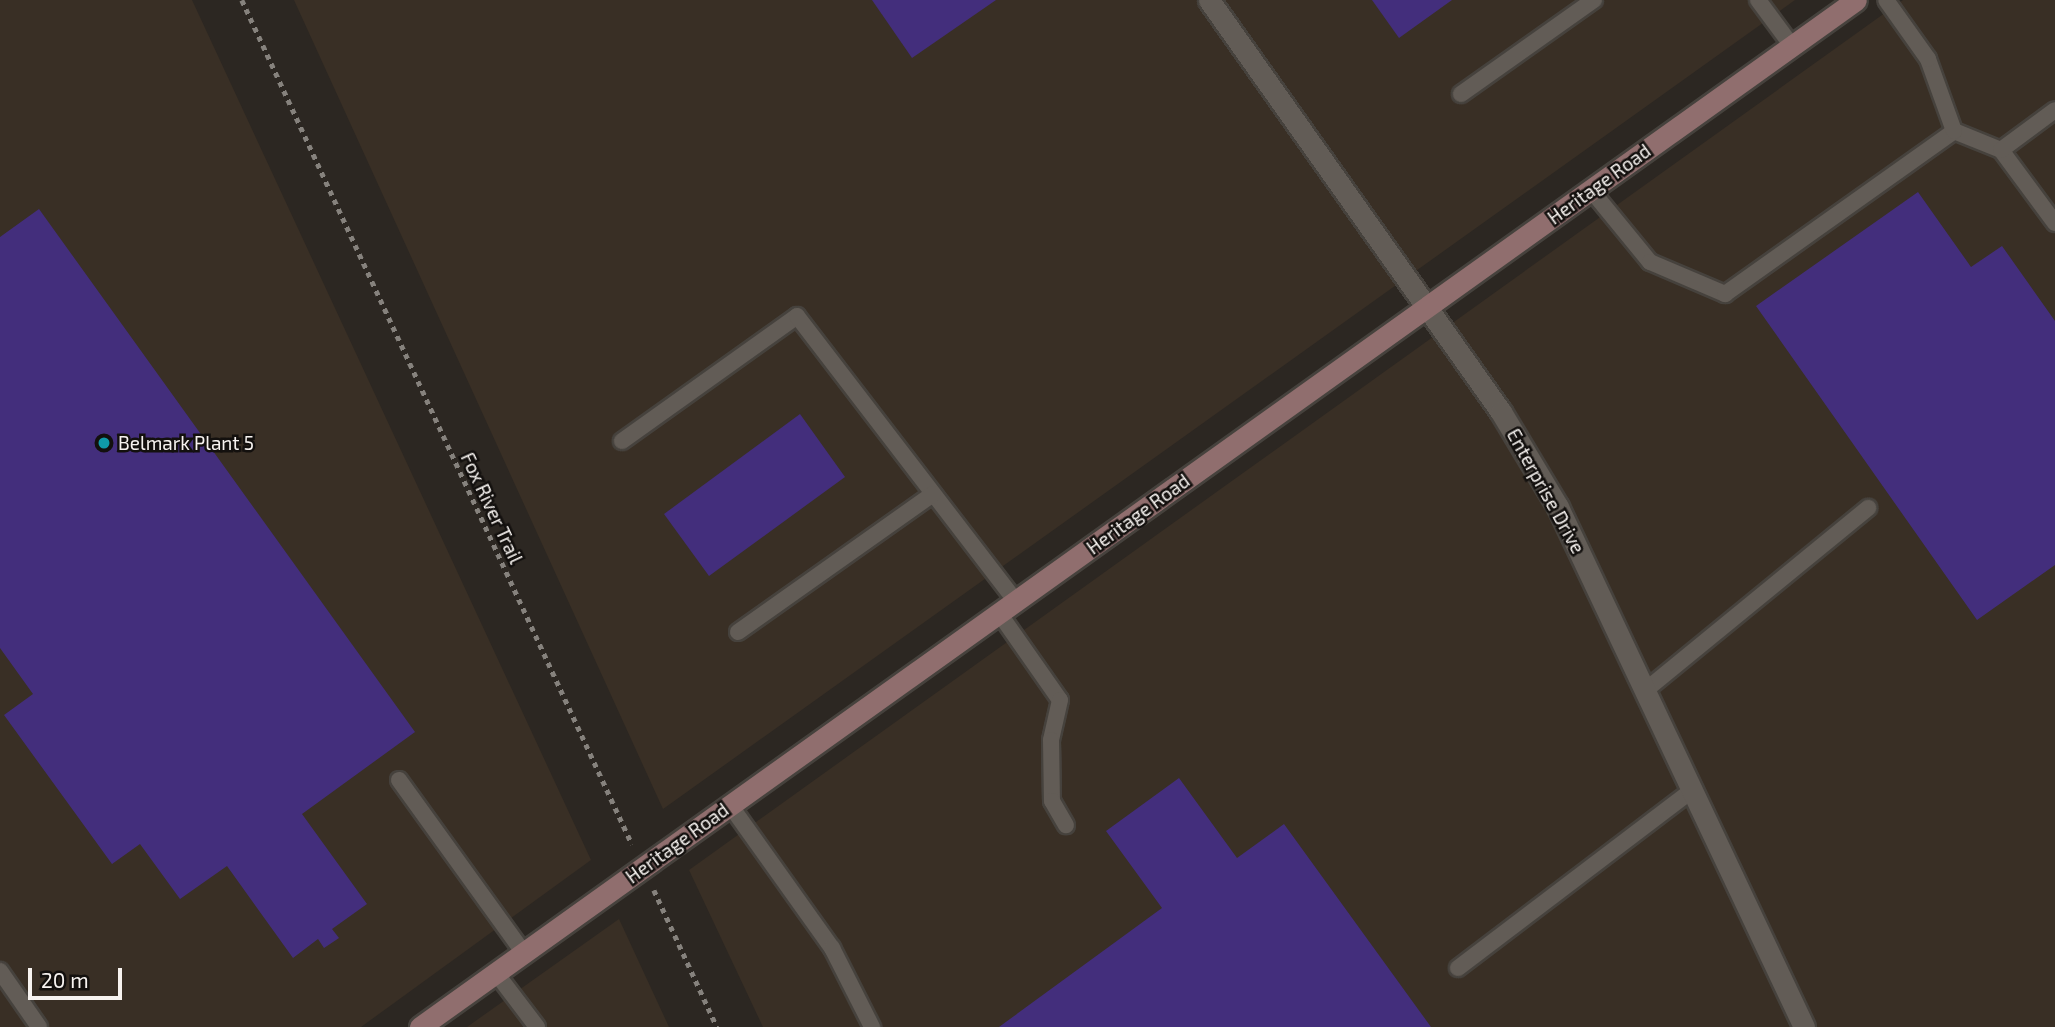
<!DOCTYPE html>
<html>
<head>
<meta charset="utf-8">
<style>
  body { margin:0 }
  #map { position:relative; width:2055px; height:1027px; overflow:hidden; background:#2c2722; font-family:"Exo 2",sans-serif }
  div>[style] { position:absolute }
  .built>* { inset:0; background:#392f25 }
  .building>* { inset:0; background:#432e7c }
  .path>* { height:4.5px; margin-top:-2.25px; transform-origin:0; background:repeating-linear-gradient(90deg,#86827d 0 5px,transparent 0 10px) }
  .roads { filter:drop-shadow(2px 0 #46423d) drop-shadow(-2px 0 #46423d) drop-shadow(0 2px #46423d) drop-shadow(0 -2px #46423d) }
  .lane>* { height:16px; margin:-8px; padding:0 8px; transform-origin:8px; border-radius:8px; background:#625c56 }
  .street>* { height:21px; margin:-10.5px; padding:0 10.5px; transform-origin:10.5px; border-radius:10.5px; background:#625c56 }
  .secondary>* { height:21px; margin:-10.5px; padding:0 10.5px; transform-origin:10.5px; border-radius:10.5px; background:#906e6e }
  .dots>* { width:19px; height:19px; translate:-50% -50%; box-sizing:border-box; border:4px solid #13100e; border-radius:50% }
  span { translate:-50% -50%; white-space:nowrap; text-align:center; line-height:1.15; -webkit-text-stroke:5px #13100e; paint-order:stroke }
  .street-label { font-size:19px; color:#f7f3f0 }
  .poi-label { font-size:19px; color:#f7f3f0 }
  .left { translate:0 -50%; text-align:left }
  .scale { position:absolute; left:28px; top:968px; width:94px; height:32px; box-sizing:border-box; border:4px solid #f7f3f0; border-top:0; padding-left:9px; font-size:21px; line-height:24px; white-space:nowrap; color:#f7f3f0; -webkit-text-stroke:5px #13100e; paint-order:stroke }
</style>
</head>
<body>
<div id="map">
  <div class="built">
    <i style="clip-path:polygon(0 0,192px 0,591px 860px,361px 1027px,0 1027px)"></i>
    <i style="clip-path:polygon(294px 0,1795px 0,663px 809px)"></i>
    <i style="clip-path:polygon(1903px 0,2055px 0,2055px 1027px,763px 1027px,689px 870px)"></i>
    <i style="clip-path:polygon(619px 919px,669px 1027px,467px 1027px)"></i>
  </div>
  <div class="building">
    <i style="clip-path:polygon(872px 0,996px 0,912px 58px)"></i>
    <i style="clip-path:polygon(1372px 0,1452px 0,1399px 38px)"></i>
    <i style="clip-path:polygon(1918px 192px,1971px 267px,2002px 246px,2055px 321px,2055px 565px,1977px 620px,1756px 306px)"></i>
    <i style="clip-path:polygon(39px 209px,415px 732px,302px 814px,367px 904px,332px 929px,339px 938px,324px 948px,318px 939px,293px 958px,227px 866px,180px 899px,140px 844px,112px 864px,4px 715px,33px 694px,0 648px,0 237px)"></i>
    <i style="clip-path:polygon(800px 414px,845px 477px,709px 576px,664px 514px)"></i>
    <i style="clip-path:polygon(1179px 778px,1237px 858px,1284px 824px,1431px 1027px,999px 1027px,1162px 908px,1106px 831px)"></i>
  </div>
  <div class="path">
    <i style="left:242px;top:0;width:930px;rotate:65.2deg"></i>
    <i style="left:654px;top:890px;width:151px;rotate:65.3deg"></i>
  </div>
  <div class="roads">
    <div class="lane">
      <i style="left:1758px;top:0;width:57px;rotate:53.5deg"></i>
      <i style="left:1461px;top:94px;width:163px;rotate:-35.3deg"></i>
      <i style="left:1954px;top:131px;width:51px;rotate:22deg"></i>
      <i style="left:2001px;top:150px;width:91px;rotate:53.5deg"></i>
      <i style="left:2001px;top:150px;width:67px;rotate:-36.5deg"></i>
      <i style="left:1591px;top:190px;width:93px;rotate:50.7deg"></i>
      <i style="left:1650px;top:262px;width:82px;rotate:23.1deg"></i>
      <i style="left:1725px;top:294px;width:281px;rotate:-35.4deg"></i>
      <i style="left:1954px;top:131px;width:77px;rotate:-109.9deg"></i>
      <i style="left:1928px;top:59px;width:72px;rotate:-125.4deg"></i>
      <i style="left:622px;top:441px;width:215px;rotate:-35.5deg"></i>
      <i style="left:797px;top:316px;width:359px;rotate:52.5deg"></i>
      <i style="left:999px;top:613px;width:106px;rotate:55deg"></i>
      <i style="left:1060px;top:700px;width:41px;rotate:102.7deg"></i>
      <i style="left:1051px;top:740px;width:61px;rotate:89.1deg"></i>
      <i style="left:1052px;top:801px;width:28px;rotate:60deg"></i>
      <i style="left:738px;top:632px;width:239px;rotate:-35.3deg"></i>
      <i style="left:1647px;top:689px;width:286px;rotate:-39.3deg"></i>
      <i style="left:399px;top:780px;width:213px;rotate:54.2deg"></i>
      <i style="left:730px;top:805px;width:176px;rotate:54.5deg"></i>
      <i style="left:832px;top:948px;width:89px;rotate:63.1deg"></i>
      <i style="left:1458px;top:968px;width:296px;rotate:-37.2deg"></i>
      <i style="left:0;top:971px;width:68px;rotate:55.1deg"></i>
      <i style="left:496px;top:973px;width:68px;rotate:52.8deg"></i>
    </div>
    <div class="street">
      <i style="left:1209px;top:0;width:505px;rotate:54.67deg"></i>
      <i style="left:1501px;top:412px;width:111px;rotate:59deg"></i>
      <i style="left:1558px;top:507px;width:575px;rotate:64.68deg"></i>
    </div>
    <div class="secondary">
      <i style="left:420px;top:1027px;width:1765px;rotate:-35.57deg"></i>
    </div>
  </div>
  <div class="dots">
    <i style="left:104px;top:443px;background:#0f9aa8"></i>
  </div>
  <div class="street-label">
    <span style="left:1599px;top:184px;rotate:-36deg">Heritage Road</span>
    <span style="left:1546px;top:491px;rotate:61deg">Enterprise Drive</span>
    <span style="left:492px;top:508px;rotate:65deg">Fox River Trail</span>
    <span style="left:1138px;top:514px;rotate:-36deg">Heritage Road</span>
    <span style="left:677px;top:843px;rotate:-36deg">Heritage Road</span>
  </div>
  <div class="poi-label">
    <span class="left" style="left:118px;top:443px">Belmark Plant 5</span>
  </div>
  <div class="scale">20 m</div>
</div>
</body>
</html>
